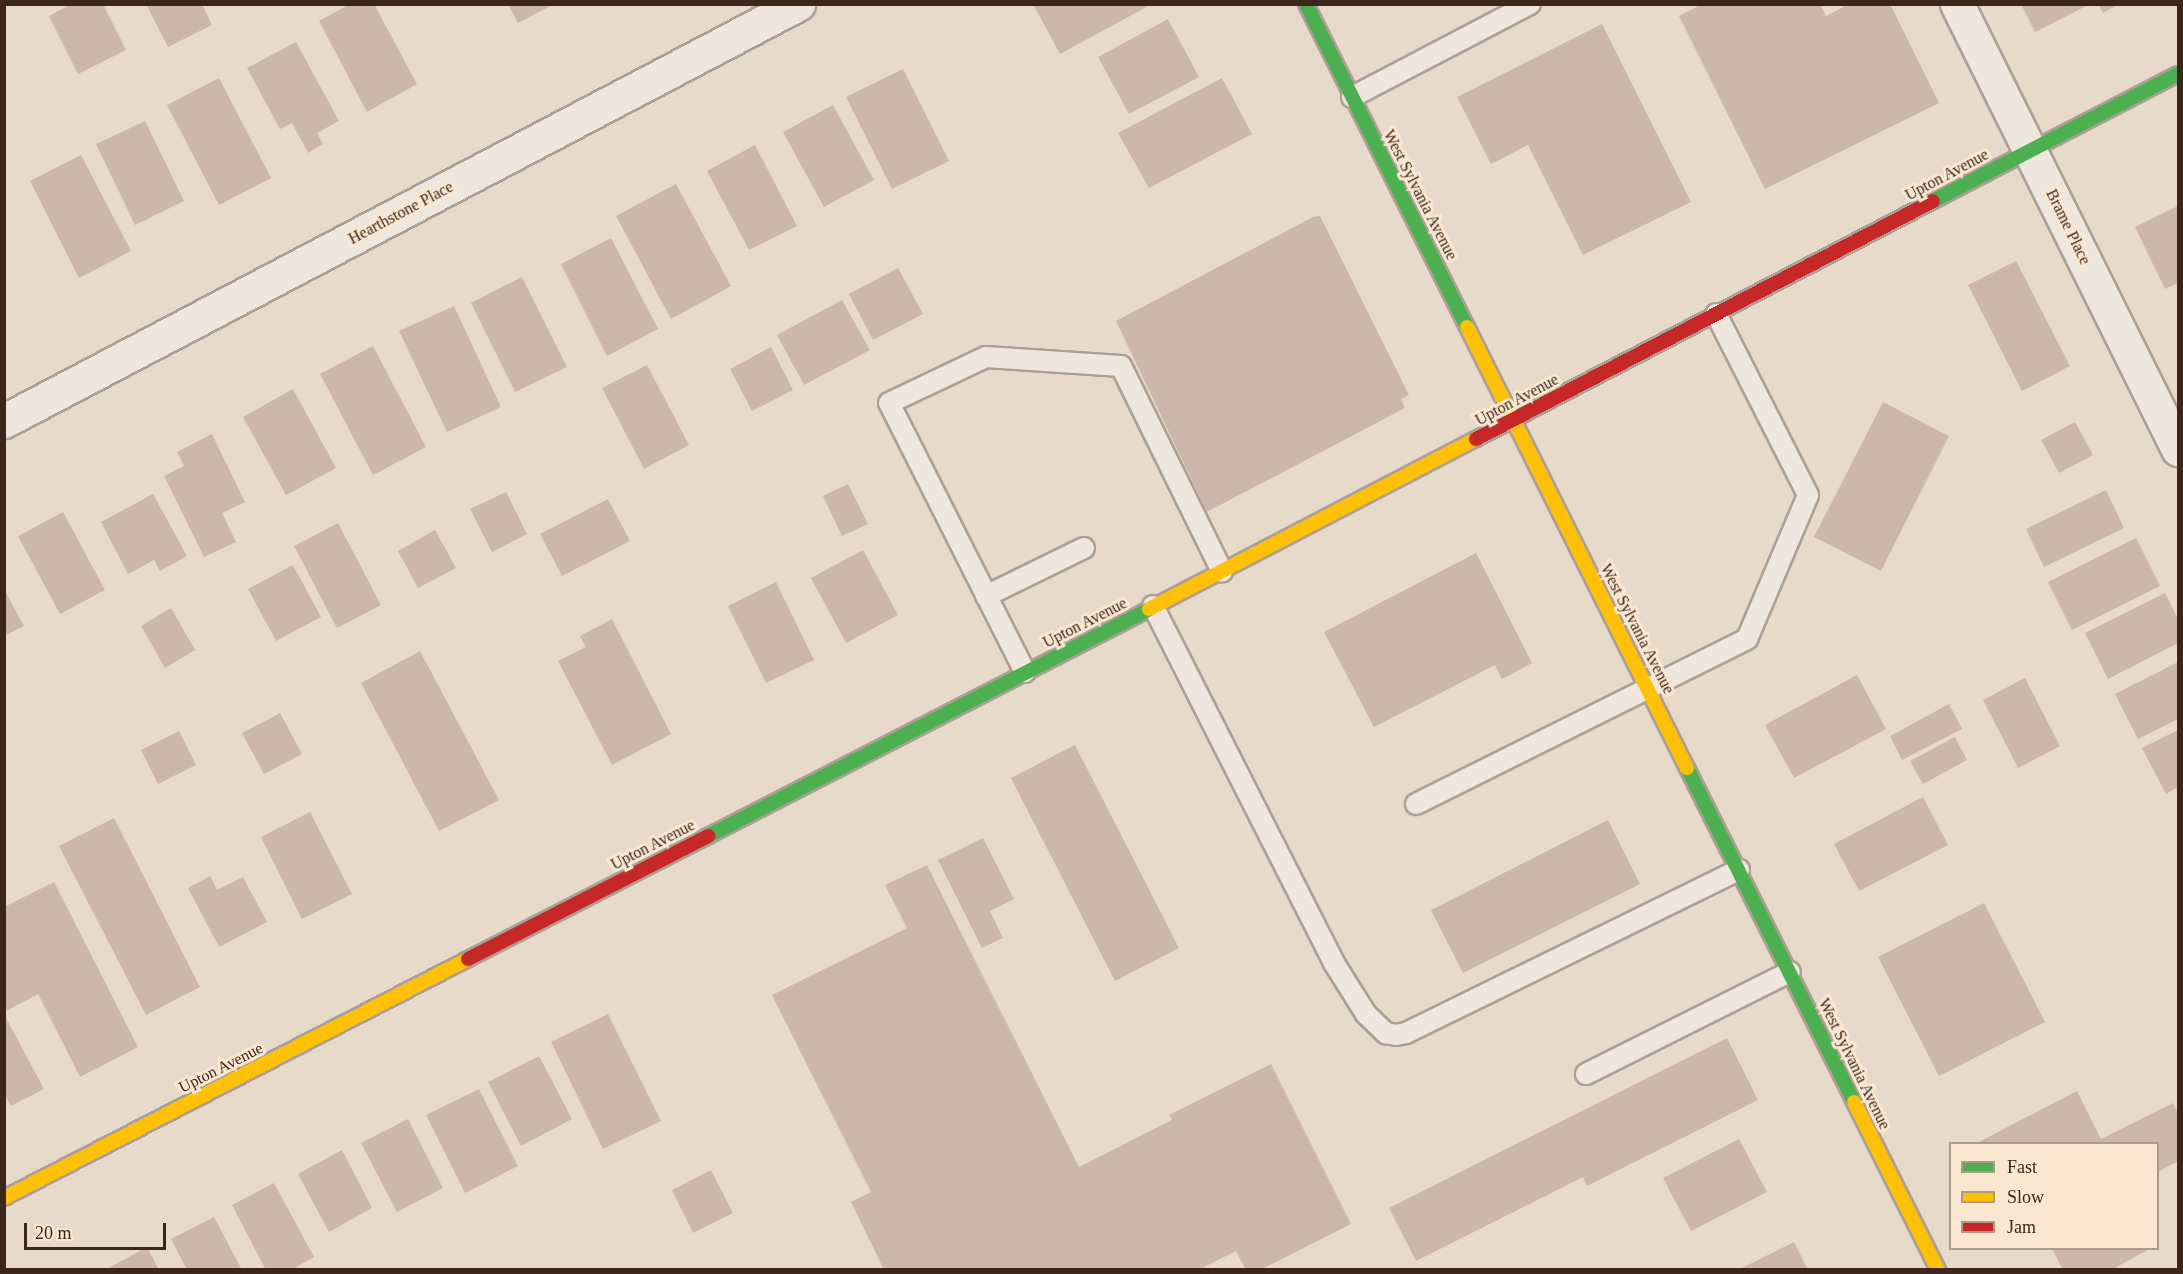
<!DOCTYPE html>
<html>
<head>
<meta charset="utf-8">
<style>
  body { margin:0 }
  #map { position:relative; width:2183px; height:1274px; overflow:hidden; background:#e7dacb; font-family:Georgia,serif }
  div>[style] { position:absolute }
  .building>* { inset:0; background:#ccb7ac }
  .roads { filter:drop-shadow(2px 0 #ac9f95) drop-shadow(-2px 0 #ac9f95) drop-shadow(0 2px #ac9f95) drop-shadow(0 -2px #ac9f95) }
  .lane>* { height:20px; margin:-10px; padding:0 10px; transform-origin:10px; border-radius:10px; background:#efe7de }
  .street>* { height:33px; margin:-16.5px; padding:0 16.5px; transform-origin:16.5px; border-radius:16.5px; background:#efe7de }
  .fast>* { height:14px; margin:-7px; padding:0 7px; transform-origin:7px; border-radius:7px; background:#4caf50 }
  .slow>* { height:14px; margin:-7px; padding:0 7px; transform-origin:7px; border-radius:7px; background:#ffc107 }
  .jam>* { height:14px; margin:-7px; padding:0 7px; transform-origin:7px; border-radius:7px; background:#c62828 }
  span { translate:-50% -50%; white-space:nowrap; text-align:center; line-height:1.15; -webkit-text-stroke:6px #f9e7d0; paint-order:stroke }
  .street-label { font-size:16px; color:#3c261b }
  .frame { position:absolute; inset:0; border:6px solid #3c261b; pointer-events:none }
  .legend { position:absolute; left:1949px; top:1142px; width:210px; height:108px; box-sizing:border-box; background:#f9e7d0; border:2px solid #ad9a88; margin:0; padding:8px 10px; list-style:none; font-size:18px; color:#3c261b }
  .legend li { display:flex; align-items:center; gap:12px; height:30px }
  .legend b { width:30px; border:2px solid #ad9a88 }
  .scale { position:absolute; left:24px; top:1223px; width:142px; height:27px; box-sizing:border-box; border:3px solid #3c261b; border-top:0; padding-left:8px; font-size:18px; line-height:21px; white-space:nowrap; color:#3c261b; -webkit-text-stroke:4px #f9e7d0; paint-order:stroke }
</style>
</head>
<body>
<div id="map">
  <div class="building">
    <i style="clip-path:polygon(71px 4px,103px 4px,126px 50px,78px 74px,49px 16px)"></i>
    <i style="clip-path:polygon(146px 4px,202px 4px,212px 25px,168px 47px)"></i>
    <i style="clip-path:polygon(350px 4px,374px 4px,417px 84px,367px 112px,319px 21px)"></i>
    <i style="clip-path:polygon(508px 4px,554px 4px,518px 23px)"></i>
    <i style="clip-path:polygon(1033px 4px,1152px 4px,1060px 54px)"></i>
    <i style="clip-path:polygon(1702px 4px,1820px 4px,1826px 16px,1849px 4px,1890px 4px,1939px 103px,1765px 189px,1679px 16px)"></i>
    <i style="clip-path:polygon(2021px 4px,2090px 4px,2035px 32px)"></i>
    <i style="clip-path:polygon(2098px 4px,2119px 4px,2103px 13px)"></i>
    <i style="clip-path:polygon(1168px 19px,1199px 77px,1129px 114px,1098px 57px)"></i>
    <i style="clip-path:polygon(1602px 24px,1691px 202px,1583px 255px,1528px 145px,1491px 164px,1457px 97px)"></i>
    <i style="clip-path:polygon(296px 42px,339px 121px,317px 133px,323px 144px,308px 153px,292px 123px,280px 129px,247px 68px)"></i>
    <i style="clip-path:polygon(903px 69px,949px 161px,892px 189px,846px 97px)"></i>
    <i style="clip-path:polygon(219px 78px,271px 178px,219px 205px,167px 105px)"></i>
    <i style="clip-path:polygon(1222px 78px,1252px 134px,1149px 188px,1118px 133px)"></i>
    <i style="clip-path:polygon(833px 105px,874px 180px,824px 207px,783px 132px)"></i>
    <i style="clip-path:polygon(145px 121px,184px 201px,135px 225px,96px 144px)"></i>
    <i style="clip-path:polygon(755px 145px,797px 226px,749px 250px,707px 171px)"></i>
    <i style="clip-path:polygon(81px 155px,131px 251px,79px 278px,30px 181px)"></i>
    <i style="clip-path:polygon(676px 184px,731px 286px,671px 319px,616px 216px)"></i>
    <i style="clip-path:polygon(2178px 206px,2178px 283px,2165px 289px,2135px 227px)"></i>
    <i style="clip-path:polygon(1320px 216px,1409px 395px,1401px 399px,1405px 408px,1207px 512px,1116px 321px,1313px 217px)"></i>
    <i style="clip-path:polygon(611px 238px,658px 329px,607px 356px,561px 264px)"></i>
    <i style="clip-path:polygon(2016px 261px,2070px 366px,2022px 391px,1968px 285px)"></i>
    <i style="clip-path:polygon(898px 268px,923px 314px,873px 340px,849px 294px)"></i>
    <i style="clip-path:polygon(522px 277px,567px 367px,515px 392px,471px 303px)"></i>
    <i style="clip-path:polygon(842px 300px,870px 350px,804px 385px,777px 335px)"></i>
    <i style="clip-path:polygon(454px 306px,501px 407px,447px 432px,399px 331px)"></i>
    <i style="clip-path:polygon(373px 346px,426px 447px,373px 475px,320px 374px)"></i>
    <i style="clip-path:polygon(771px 347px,793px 390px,752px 411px,730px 369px)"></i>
    <i style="clip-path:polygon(647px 365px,689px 445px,644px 469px,602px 388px)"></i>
    <i style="clip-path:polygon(293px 389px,336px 468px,286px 495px,243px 417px)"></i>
    <i style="clip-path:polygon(1883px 402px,1949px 436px,1881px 571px,1814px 537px)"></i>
    <i style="clip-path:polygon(2075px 422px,2093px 455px,2059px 473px,2041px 440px)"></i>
    <i style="clip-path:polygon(212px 434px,245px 502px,222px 513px,236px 542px,204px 557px,164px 476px,184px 466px,177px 452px)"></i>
    <i style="clip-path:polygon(848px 484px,868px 524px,842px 536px,823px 496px)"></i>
    <i style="clip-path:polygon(2106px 490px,2124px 528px,2044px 567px,2026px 529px)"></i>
    <i style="clip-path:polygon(506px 492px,527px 534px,492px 552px,470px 509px)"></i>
    <i style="clip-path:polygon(153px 494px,187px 556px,160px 571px,154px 560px,128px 574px,101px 522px)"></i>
    <i style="clip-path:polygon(608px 499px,630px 541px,562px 576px,540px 534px)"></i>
    <i style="clip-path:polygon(63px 512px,105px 590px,60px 614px,18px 536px)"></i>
    <i style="clip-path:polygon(338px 523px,381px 605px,337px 628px,294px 546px)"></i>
    <i style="clip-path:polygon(435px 530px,456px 568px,418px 588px,398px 551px)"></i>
    <i style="clip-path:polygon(2136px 538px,2160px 586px,2072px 630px,2048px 582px)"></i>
    <i style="clip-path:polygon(863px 550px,898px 615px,846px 643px,811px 578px)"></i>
    <i style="clip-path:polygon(1476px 553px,1532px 663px,1502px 679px,1495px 665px,1374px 727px,1324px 632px)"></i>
    <i style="clip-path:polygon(293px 565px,321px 617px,276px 641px,248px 589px)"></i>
    <i style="clip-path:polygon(776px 582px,814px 660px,766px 683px,728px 606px)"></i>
    <i style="clip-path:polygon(4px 589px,24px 626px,4px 636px)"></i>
    <i style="clip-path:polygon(2165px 593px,2178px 619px,2178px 643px,2108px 679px,2085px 633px)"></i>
    <i style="clip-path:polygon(171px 608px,195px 650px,165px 668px,141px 626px)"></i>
    <i style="clip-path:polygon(612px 619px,671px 734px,612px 765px,558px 661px,586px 647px,580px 636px)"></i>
    <i style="clip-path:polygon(420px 651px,499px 800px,439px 831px,361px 683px)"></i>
    <i style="clip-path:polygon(2178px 662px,2178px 719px,2138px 739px,2115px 694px)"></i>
    <i style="clip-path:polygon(1857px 675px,1886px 729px,1794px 778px,1765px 725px)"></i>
    <i style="clip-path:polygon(2025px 678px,2060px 746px,2018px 768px,1983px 700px)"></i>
    <i style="clip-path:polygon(1949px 704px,1962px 729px,1902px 760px,1890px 736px)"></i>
    <i style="clip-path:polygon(280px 713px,302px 754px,264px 774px,242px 733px)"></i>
    <i style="clip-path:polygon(2178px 730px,2178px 787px,2166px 794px,2142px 748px)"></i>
    <i style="clip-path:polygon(179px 731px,196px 765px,158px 784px,141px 750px)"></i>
    <i style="clip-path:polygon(1955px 737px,1967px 760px,1923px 784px,1910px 761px)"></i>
    <i style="clip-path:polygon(1075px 745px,1179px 948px,1115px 981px,1011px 778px)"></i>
    <i style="clip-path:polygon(1923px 797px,1948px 845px,1859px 891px,1834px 844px)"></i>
    <i style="clip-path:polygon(310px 812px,352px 894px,302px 919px,261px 837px)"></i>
    <i style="clip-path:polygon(114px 818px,200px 987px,146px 1015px,59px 846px)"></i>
    <i style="clip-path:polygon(1608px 820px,1640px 884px,1463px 973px,1431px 910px)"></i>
    <i style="clip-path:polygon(983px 838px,1014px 899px,990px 911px,1003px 938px,982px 948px,938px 860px)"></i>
    <i style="clip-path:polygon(927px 865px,1079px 1167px,1172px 1120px,1169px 1115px,1271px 1064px,1351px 1224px,1260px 1270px,1246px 1270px,1236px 1251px,1198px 1270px,884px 1270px,851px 1202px,871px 1192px,772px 995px,907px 928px,885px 885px)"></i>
    <i style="clip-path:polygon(210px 876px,217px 890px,243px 877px,267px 922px,219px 947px,188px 888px)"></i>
    <i style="clip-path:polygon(54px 882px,138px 1047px,80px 1077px,38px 994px,4px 1012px,4px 907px)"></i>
    <i style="clip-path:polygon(1984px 903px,2045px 1022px,1939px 1076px,1878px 957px)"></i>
    <i style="clip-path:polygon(4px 1014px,44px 1089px,11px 1106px,4px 1094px)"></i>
    <i style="clip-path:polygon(608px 1014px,661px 1121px,603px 1149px,551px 1042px)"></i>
    <i style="clip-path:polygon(1727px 1038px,1758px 1100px,1587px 1186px,1583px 1177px,1416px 1261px,1389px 1208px)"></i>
    <i style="clip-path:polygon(539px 1056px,572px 1119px,521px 1146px,488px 1082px)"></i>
    <i style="clip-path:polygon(479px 1089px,518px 1166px,465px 1193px,426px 1115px)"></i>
    <i style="clip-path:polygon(2077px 1091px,2101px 1139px,2173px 1103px,2178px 1114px,2178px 1161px,2158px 1172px,2158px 1144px,1975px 1144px)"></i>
    <i style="clip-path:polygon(408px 1119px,443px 1188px,397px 1212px,361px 1143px)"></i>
    <i style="clip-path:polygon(1739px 1139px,1767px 1192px,1691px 1231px,1663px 1178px)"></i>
    <i style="clip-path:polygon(342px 1150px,372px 1208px,329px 1232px,298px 1174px)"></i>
    <i style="clip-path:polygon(711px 1170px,733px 1213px,693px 1233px,672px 1190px)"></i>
    <i style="clip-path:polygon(274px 1183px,314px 1257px,291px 1270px,266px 1270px,232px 1205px)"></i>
    <i style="clip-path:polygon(214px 1217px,242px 1270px,187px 1270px,171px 1239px)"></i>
    <i style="clip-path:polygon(1794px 1242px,1808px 1270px,1738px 1270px)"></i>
    <i style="clip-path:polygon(147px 1247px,159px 1270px,105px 1270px)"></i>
    <i style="clip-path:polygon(2052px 1248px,2151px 1248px,2111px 1270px,2063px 1270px)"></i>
  </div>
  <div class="roads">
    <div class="lane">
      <i style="left:1352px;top:97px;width:201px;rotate:-27.6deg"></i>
      <i style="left:986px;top:596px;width:109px;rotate:-26.1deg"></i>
      <i style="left:1153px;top:606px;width:400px;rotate:63.1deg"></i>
      <i style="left:1334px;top:963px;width:60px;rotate:57.9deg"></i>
      <i style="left:1366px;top:1014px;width:28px;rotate:44deg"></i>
      <i style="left:1386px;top:1033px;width:10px;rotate:11deg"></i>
      <i style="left:1396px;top:1035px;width:10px;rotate:-11deg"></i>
      <i style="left:1406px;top:1033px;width:371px;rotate:-26.1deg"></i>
      <i style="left:1025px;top:672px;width:301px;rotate:-116.8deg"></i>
      <i style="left:889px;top:403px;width:107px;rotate:-25.4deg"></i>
      <i style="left:986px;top:357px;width:135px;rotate:3.8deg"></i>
      <i style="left:1121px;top:366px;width:229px;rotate:63.8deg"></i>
      <i style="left:1416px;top:804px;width:370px;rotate:-26.5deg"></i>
      <i style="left:1747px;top:639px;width:156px;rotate:-67deg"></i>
      <i style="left:1808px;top:495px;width:203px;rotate:-116.9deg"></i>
      <i style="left:1586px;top:1074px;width:228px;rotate:-26.6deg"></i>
    </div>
    <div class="street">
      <i style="left:1957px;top:4px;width:497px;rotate:63.6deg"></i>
      <i style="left:4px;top:421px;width:897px;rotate:-27.71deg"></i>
    </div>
    <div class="fast">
      <i style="left:1306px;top:4px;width:361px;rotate:63.5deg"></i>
      <i style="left:1933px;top:201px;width:276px;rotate:-27.4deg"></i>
      <i style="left:1687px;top:768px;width:373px;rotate:63.4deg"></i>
      <i style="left:708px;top:836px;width:496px;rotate:-27.2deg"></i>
    </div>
    <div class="slow">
      <i style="left:1467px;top:327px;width:493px;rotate:63.5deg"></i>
      <i style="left:1149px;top:609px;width:369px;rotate:-27.5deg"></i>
      <i style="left:1854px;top:1102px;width:188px;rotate:63.4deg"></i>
      <i style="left:4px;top:1198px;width:522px;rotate:-27.25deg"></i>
    </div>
    <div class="jam">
      <i style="left:1476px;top:439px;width:515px;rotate:-27.51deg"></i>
      <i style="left:468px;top:959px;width:270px;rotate:-27.1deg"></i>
    </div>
  </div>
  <div class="street-label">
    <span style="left:1947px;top:175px;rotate:-28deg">Upton Avenue</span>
    <span style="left:1420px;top:195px;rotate:63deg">West Sylvania Avenue</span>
    <span style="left:401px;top:213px;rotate:-28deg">Hearthstone Place</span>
    <span style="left:2068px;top:227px;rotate:64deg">Brame Place</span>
    <span style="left:1517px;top:400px;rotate:-28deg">Upton Avenue</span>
    <span style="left:1085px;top:623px;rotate:-27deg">Upton Avenue</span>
    <span style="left:1637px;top:629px;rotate:63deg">West Sylvania Avenue</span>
    <span style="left:653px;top:845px;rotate:-27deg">Upton Avenue</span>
    <span style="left:1854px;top:1064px;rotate:64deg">West Sylvania Avenue</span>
    <span style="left:221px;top:1068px;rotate:-27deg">Upton Avenue</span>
  </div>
  <div class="frame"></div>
  <ul class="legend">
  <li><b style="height:8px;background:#4caf50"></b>Fast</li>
  <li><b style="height:8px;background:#ffc107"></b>Slow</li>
  <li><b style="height:8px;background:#c62828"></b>Jam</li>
  </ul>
  <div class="scale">20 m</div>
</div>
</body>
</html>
